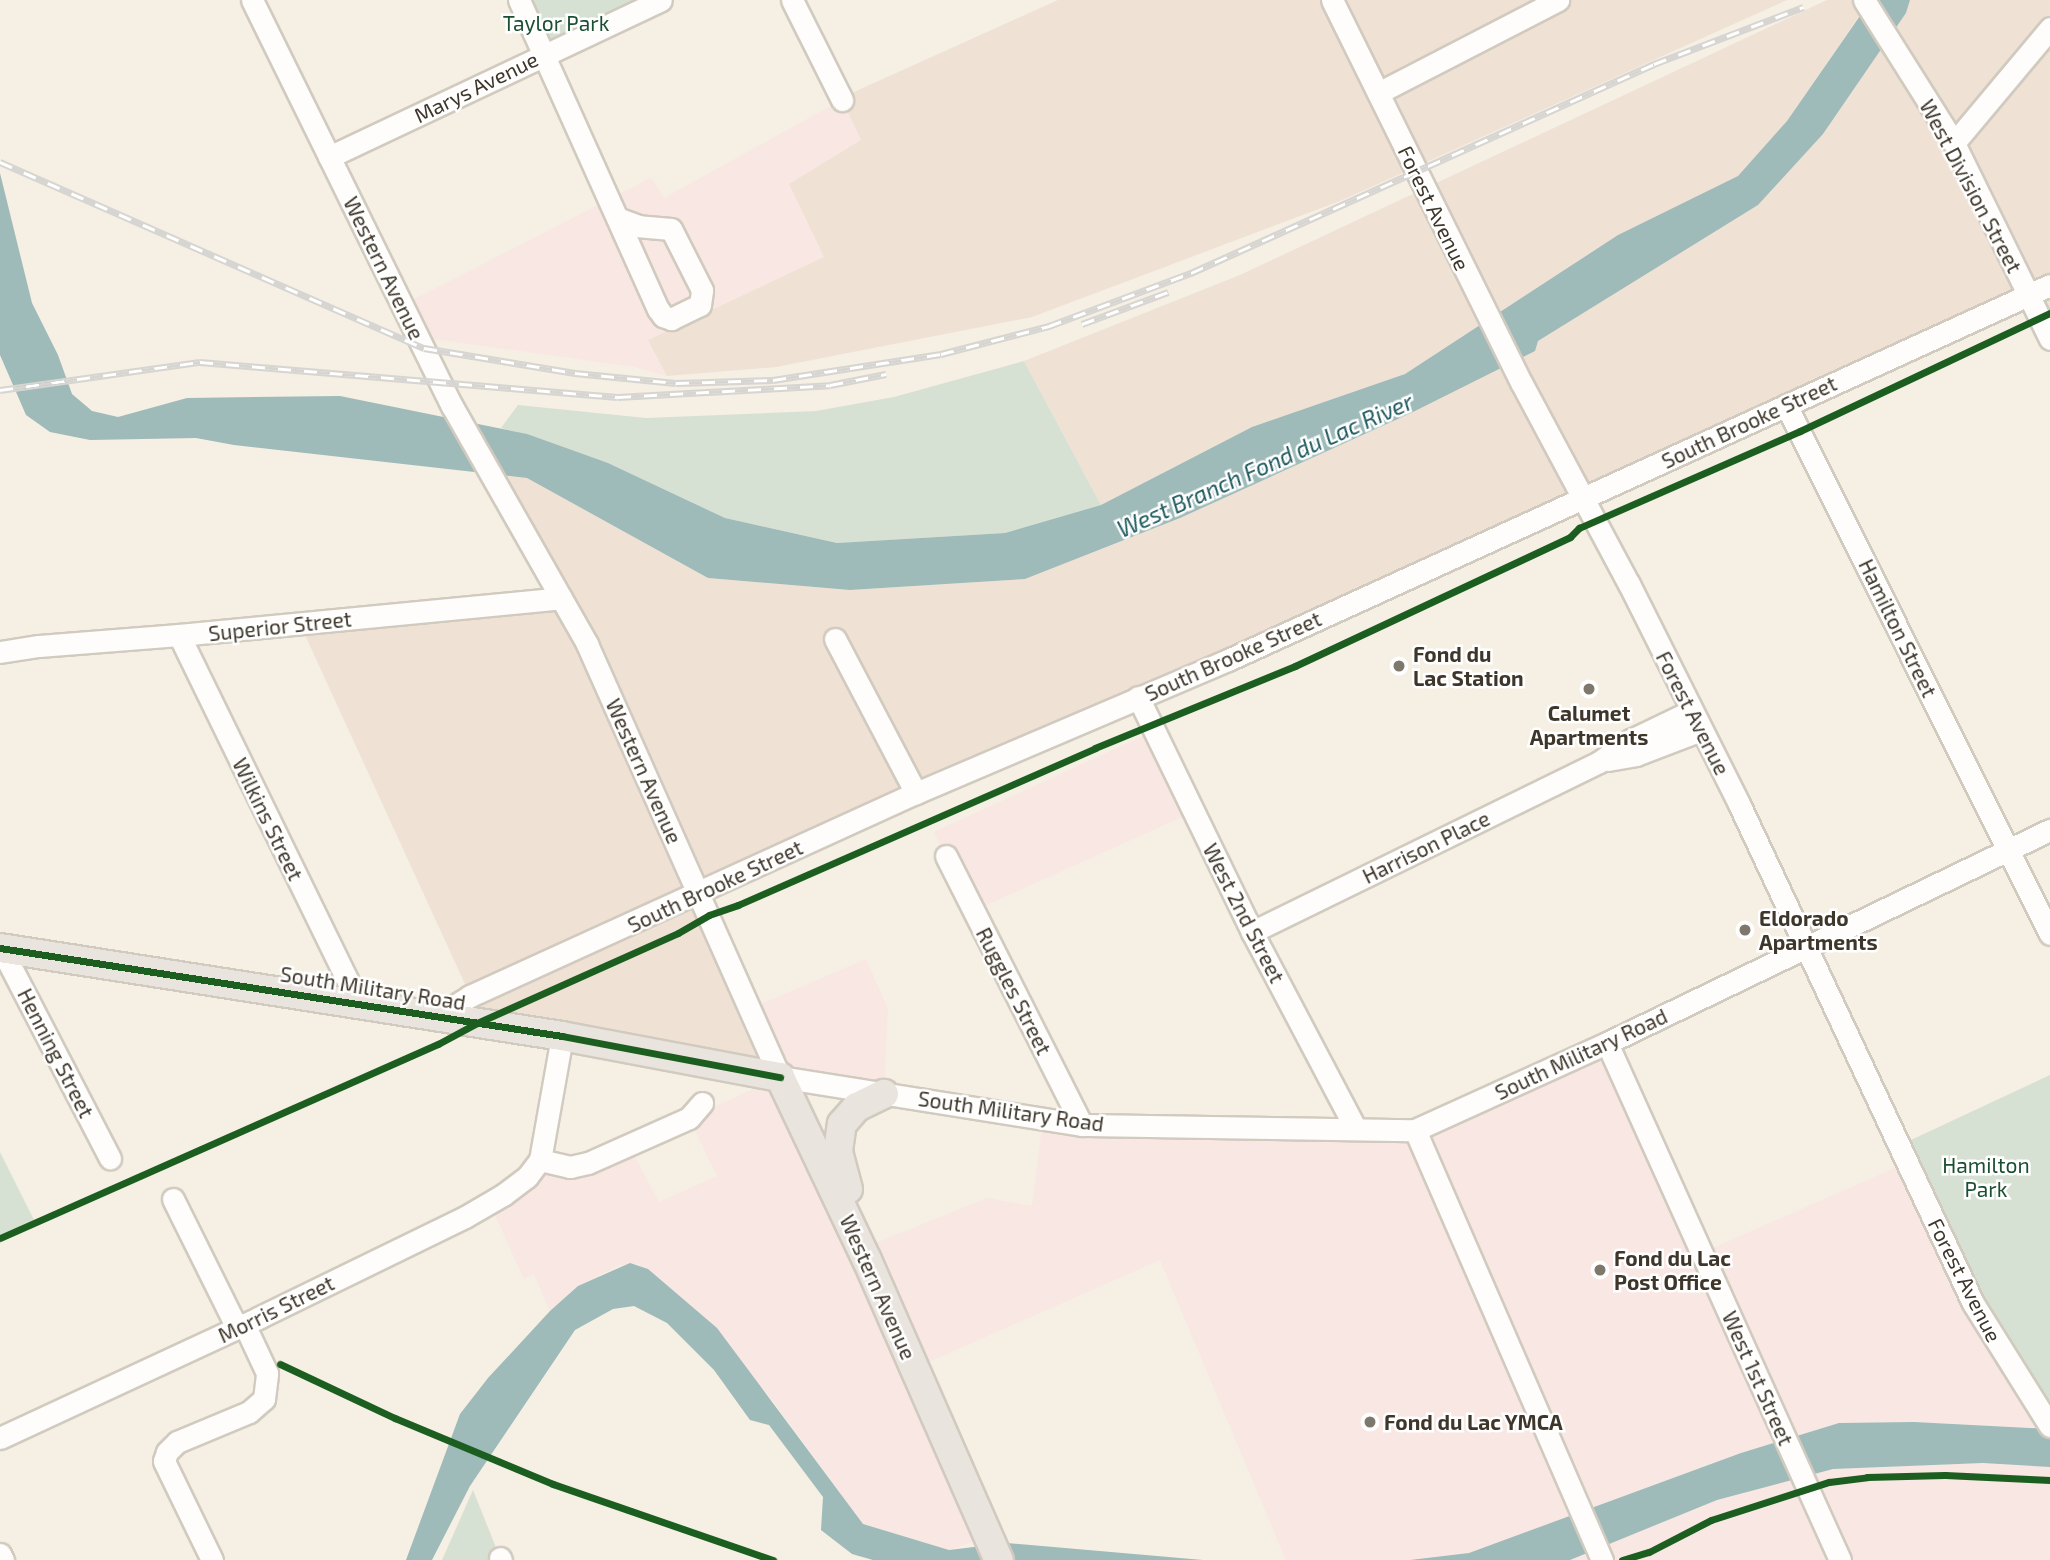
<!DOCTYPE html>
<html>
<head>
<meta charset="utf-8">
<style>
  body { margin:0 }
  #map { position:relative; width:2050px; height:1560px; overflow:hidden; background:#f5efe4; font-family:"Exo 2",sans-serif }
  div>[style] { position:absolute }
  .commercial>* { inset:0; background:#f8e7e3 }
  .industrial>* { inset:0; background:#f0e1d5 }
  .green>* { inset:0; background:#d7e1d3 }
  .water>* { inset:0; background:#9ebab9 }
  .roads { filter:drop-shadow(2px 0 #d1cabf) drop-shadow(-2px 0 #d1cabf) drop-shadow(0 2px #d1cabf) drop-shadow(0 -2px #d1cabf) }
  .minor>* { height:21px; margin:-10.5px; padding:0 10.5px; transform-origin:10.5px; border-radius:10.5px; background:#fefdfb }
  .major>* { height:28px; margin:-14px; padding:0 14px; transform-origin:14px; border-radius:14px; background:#e9e4de }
  .rail>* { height:7px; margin-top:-3.5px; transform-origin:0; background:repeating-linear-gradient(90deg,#fff 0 13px,#d7d5d1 0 26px); box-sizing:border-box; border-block:2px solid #d7d5d1 }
  .cycleway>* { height:7px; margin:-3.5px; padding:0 3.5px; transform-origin:3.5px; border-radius:3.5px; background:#1b5e20 }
  .dots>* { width:19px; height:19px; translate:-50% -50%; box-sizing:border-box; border:4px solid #fff; border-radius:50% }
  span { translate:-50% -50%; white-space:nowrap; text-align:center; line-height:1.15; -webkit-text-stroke:5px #fff; paint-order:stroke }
  .park-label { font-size:21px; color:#1c4f31 }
  .street-label { font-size:21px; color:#3e362a }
  .poi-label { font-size:21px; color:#3e362a; font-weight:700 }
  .left { translate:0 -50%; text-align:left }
  .water-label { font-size:23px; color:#1c585c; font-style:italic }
</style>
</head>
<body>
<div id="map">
  <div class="commercial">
    <i style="clip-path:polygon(842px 100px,861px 140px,825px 257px,649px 339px,667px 376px,635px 367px,419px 337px,403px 305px,651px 178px,664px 198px)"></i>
    <i style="clip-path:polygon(1154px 731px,1193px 812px,973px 911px,934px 832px)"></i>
    <i style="clip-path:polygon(866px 959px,888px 1009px,884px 1094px,781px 1077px,864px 1248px,987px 1198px,1032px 1206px,1043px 1119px,1415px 1130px,1607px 1043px,1702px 1253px,1906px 1163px,2050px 1429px,1914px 1422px,1839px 1423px,1741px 1453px,1469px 1553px,1410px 1560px,1286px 1560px,1160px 1260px,915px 1368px,989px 1536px,949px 1550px,863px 1524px,772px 1400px,664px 1283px,638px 1264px,620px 1265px,578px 1286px,550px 1311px,534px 1274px,524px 1279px,490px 1204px,540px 1160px,570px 1167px,629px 1146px,659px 1202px,717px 1176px,689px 1118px,780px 1077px,750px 1009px)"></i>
    <i style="clip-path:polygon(1983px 1463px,2050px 1467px,2050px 1560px,1570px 1560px,1717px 1500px,1833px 1469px)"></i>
  </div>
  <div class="industrial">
    <i style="clip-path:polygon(1058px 0,1787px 0,1340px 201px,1032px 317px,776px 367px,667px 376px,648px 340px,824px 257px,789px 184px,861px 140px,842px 100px,854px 92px)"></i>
    <i style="clip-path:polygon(1827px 0,1864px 0,1867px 5px,1787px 121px,1738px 176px,1618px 235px,1405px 374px,1252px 427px,1101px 505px,1024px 361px,1240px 275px)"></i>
    <i style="clip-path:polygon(1910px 0,2050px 0,2050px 339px,2028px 295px,700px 894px,780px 1077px,438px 1016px,470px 995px,300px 624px,560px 598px,488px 472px,527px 478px,708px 578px,850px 590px,1025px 579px,1180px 518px,1411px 413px,1534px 351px,1538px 341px,1758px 205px,1823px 134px,1906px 13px)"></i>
  </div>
  <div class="green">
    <i style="clip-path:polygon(519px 0,661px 0,546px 53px)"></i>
    <i style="clip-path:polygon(1024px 361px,1101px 505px,1005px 533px,837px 543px,725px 518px,608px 463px,501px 428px,518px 405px,646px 418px,816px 411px,894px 397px)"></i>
    <i style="clip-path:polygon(2050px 1075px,2050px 1426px,1898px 1146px)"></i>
    <i style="clip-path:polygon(0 1152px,35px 1222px,0 1238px)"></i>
    <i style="clip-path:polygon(473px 1490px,501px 1560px,442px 1560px)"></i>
  </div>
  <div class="water">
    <i style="clip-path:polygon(1871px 0,1910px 0,1906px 13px,1823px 134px,1758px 205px,1538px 341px,1535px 351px,1411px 413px,1180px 518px,1025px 579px,850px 590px,708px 578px,527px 478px,234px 445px,196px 438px,90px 440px,50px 432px,26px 415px,0 355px,0 173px,32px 303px,58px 355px,72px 394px,92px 411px,118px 417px,187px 398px,340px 396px,527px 434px,608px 463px,725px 518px,837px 543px,1005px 533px,1101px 505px,1252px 427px,1405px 374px,1618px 235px,1738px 176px,1787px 121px)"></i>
    <i style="clip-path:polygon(630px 1263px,648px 1269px,717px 1328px,863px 1524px,949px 1550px,1007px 1543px,1203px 1560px,873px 1560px,852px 1554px,821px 1530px,823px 1497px,769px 1425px,750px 1420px,714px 1370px,667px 1323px,634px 1306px,613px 1309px,575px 1330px,470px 1486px,432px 1560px,406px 1560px,460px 1414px,488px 1378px,550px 1311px,578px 1286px)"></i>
    <i style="clip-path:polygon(1914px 1422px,2050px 1429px,2050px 1467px,1983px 1463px,1833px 1469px,1717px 1500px,1570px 1560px,1410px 1560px,1469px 1553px,1741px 1453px,1839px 1423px)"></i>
  </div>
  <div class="roads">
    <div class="minor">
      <i style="left:252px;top:0;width:453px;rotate:63.8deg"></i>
      <i style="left:452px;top:406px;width:274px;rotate:60.4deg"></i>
      <i style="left:587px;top:644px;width:474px;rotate:66deg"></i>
      <i style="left:780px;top:1077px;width:306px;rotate:9deg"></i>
      <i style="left:1082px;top:1125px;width:333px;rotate:0.9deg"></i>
      <i style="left:1415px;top:1130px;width:211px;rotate:-24.4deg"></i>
      <i style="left:1607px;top:1043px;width:492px;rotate:-25.7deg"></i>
      <i style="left:519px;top:0;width:339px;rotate:65.8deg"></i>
      <i style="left:658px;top:309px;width:9px;rotate:54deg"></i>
      <i style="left:663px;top:316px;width:9px;rotate:21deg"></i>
      <i style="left:671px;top:319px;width:32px;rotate:-26deg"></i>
      <i style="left:700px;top:305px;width:15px;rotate:-82deg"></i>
      <i style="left:702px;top:290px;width:68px;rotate:-116.9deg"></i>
      <i style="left:671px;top:229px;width:32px;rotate:-175deg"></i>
      <i style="left:639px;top:226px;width:23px;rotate:-160deg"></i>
      <i style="left:792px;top:0;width:112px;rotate:63.4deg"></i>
      <i style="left:1332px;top:0;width:428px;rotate:63.7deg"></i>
      <i style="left:1522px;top:384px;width:227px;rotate:61.9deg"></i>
      <i style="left:1629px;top:584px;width:246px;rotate:63.4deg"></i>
      <i style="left:1739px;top:804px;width:551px;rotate:64.88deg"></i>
      <i style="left:1973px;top:1303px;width:145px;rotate:58deg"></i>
      <i style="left:1864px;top:0;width:169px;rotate:57.8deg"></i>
      <i style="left:1954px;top:143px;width:218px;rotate:63.9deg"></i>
      <i style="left:1378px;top:93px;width:203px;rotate:-27.3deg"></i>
      <i style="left:1954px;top:143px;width:150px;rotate:-50.1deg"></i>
      <i style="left:329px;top:157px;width:367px;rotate:-25.3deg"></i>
      <i style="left:1786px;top:405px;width:591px;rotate:63.48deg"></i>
      <i style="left:179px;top:635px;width:408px;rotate:64deg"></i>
      <i style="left:835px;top:639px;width:174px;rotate:62.3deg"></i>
      <i style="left:0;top:652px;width:39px;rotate:-9deg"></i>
      <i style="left:39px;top:646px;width:140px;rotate:-4.5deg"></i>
      <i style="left:179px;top:635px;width:384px;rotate:-5.5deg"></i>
      <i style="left:1138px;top:697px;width:261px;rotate:64.1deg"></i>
      <i style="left:1252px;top:932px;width:221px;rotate:62.2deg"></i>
      <i style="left:1608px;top:760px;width:28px;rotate:-10deg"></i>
      <i style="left:1636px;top:755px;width:70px;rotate:-21deg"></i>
      <i style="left:946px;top:856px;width:301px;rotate:63.2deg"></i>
      <i style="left:1252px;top:932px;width:386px;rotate:-26.1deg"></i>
      <i style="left:1599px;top:762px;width:39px;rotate:-35deg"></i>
      <i style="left:1631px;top:740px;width:67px;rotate:-25.8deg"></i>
      <i style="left:1px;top:948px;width:237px;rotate:62.6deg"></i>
      <i style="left:438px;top:1016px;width:38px;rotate:-32deg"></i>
      <i style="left:470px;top:996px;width:490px;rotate:-24.5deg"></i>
      <i style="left:916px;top:793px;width:339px;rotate:-23.1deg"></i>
      <i style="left:1228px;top:660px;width:903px;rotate:-24.52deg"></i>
      <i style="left:1607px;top:1043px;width:567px;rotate:65.74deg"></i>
      <i style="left:1415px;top:1130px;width:469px;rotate:66.5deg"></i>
      <i style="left:540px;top:1160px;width:31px;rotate:13deg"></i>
      <i style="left:570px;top:1167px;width:18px;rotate:-13deg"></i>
      <i style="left:588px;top:1163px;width:111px;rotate:-24deg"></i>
      <i style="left:689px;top:1118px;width:20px;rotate:-49deg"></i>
      <i style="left:173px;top:1199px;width:144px;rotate:63.6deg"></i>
      <i style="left:0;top:1438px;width:285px;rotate:-24.9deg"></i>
      <i style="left:258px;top:1318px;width:230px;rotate:-26deg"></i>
      <i style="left:465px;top:1217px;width:44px;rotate:-30.1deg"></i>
      <i style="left:503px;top:1195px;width:30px;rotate:-37deg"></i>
      <i style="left:527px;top:1177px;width:21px;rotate:-53deg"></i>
      <i style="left:540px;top:1160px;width:126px;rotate:-79.9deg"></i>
      <i style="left:0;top:1554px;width:7px;rotate:63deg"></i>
      <i style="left:500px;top:1558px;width:2px;rotate:63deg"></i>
      <i style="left:212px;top:1560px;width:110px;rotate:-115.9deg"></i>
      <i style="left:164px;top:1461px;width:9px;rotate:-72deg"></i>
      <i style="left:167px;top:1452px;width:14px;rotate:-45deg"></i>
      <i style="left:177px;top:1442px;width:78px;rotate:-22.6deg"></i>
      <i style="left:249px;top:1412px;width:20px;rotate:-41deg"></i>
      <i style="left:264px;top:1399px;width:26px;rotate:-83deg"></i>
      <i style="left:267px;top:1373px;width:54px;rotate:-115.1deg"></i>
    </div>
    <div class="major">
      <i style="left:0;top:948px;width:569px;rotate:8.9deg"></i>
      <i style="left:562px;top:1036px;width:222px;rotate:10.7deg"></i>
      <i style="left:780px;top:1077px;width:203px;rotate:64.6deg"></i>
      <i style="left:867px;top:1260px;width:328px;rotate:66.3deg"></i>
      <i style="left:848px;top:1189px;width:39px;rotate:-105deg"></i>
      <i style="left:838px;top:1151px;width:27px;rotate:-82deg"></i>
      <i style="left:842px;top:1124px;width:23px;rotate:-49deg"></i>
      <i style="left:857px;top:1107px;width:30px;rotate:-26deg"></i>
    </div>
  </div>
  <div class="rail">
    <i style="left:0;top:162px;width:463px;rotate:23.7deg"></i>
    <i style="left:424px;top:348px;width:153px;rotate:9.4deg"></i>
    <i style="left:575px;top:373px;width:101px;rotate:5.7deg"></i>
    <i style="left:676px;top:383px;width:97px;rotate:-1.8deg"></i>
    <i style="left:773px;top:380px;width:170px;rotate:-8.8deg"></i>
    <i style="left:941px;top:354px;width:112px;rotate:-14.5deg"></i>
    <i style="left:1049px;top:326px;width:152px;rotate:-20.5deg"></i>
    <i style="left:1191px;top:273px;width:508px;rotate:-24.29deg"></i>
    <i style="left:1654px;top:64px;width:160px;rotate:-20.9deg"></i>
    <i style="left:1082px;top:324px;width:92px;rotate:-20.4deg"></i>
    <i style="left:0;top:390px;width:202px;rotate:-8deg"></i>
    <i style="left:200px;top:362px;width:419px;rotate:4.8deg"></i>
    <i style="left:618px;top:397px;width:212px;rotate:-3.2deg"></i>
    <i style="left:830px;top:385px;width:57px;rotate:-11.1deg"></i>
  </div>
  <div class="cycleway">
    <i style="left:0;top:948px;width:569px;rotate:8.9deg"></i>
    <i style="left:562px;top:1036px;width:222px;rotate:10.7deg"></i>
    <i style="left:0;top:1238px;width:479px;rotate:-23.9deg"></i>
    <i style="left:438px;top:1044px;width:44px;rotate:-28.3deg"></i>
    <i style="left:477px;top:1023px;width:220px;rotate:-24.1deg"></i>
    <i style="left:678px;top:933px;width:36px;rotate:-30deg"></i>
    <i style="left:709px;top:915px;width:31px;rotate:-19deg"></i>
    <i style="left:738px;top:905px;width:390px;rotate:-23.7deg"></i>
    <i style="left:1095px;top:748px;width:216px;rotate:-22.3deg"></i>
    <i style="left:1295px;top:666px;width:304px;rotate:-25.1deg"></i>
    <i style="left:1570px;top:537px;width:13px;rotate:-45deg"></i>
    <i style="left:1579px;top:528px;width:241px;rotate:-23.7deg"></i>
    <i style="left:1800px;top:431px;width:276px;rotate:-25.3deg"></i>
    <i style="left:280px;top:1364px;width:127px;rotate:25.2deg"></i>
    <i style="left:395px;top:1418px;width:171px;rotate:22.7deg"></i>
    <i style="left:553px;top:1484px;width:233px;rotate:19.1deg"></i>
    <i style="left:1622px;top:1560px;width:28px;rotate:-17deg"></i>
    <i style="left:1649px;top:1552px;width:70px;rotate:-27.3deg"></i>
    <i style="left:1711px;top:1520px;width:124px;rotate:-17.9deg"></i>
    <i style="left:1829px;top:1482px;width:38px;rotate:-7deg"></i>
    <i style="left:1867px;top:1477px;width:78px;rotate:-1.5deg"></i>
    <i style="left:1945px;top:1475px;width:105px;rotate:2.7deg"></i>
  </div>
  <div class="dots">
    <i style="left:1399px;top:666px;background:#7e776b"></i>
    <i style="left:1589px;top:689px;background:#7e776b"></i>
    <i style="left:1745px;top:930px;background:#7e776b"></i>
    <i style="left:1600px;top:1270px;background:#7e776b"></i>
    <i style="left:1370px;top:1422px;background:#7e776b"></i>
  </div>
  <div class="park-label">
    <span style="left:556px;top:23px">Taylor Park</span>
    <span style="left:1986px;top:1177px">Hamilton<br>Park</span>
  </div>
  <div class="street-label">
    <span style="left:476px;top:87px;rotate:-26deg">Marys Avenue</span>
    <span style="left:1971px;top:186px;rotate:62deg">West Division Street</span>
    <span style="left:1434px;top:208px;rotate:64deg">Forest Avenue</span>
    <span style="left:384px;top:268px;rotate:64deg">Western Avenue</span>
    <span style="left:1749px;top:422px;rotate:-25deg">South Brooke Street</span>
    <span style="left:280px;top:626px;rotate:-6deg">Superior Street</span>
    <span style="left:1898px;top:628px;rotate:64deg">Hamilton Street</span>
    <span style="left:1233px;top:656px;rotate:-24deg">South Brooke Street</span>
    <span style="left:1693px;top:713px;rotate:63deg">Forest Avenue</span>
    <span style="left:644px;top:771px;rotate:66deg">Western Avenue</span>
    <span style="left:268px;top:819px;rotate:64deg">Wilkins Street</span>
    <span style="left:1426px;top:847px;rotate:-26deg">Harrison Place</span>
    <span style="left:715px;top:886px;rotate:-25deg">South Brooke Street</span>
    <span style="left:1244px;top:913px;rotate:63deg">West 2nd Street</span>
    <span style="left:373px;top:988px;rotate:9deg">South Military Road</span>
    <span style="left:1014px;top:991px;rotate:63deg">Ruggles Street</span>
    <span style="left:56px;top:1053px;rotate:63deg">Henning Street</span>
    <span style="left:1581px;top:1054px;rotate:-25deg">South Military Road</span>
    <span style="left:1011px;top:1111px;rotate:8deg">South Military Road</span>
    <span style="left:1965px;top:1280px;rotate:63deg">Forest Avenue</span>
    <span style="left:878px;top:1287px;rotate:66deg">Western Avenue</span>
    <span style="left:276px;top:1309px;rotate:-26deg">Morris Street</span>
    <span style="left:1758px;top:1378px;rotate:66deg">West 1st Street</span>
  </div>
  <div class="poi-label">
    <span class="left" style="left:1413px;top:666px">Fond du<br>Lac Station</span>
    <span style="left:1589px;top:725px">Calumet<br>Apartments</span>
    <span class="left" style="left:1759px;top:930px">Eldorado<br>Apartments</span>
    <span class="left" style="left:1614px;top:1270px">Fond du Lac<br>Post Office</span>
    <span class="left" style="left:1384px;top:1422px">Fond du Lac YMCA</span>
  </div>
  <div class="water-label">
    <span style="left:1265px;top:465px;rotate:-24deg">West Branch Fond du Lac River</span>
  </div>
</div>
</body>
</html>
